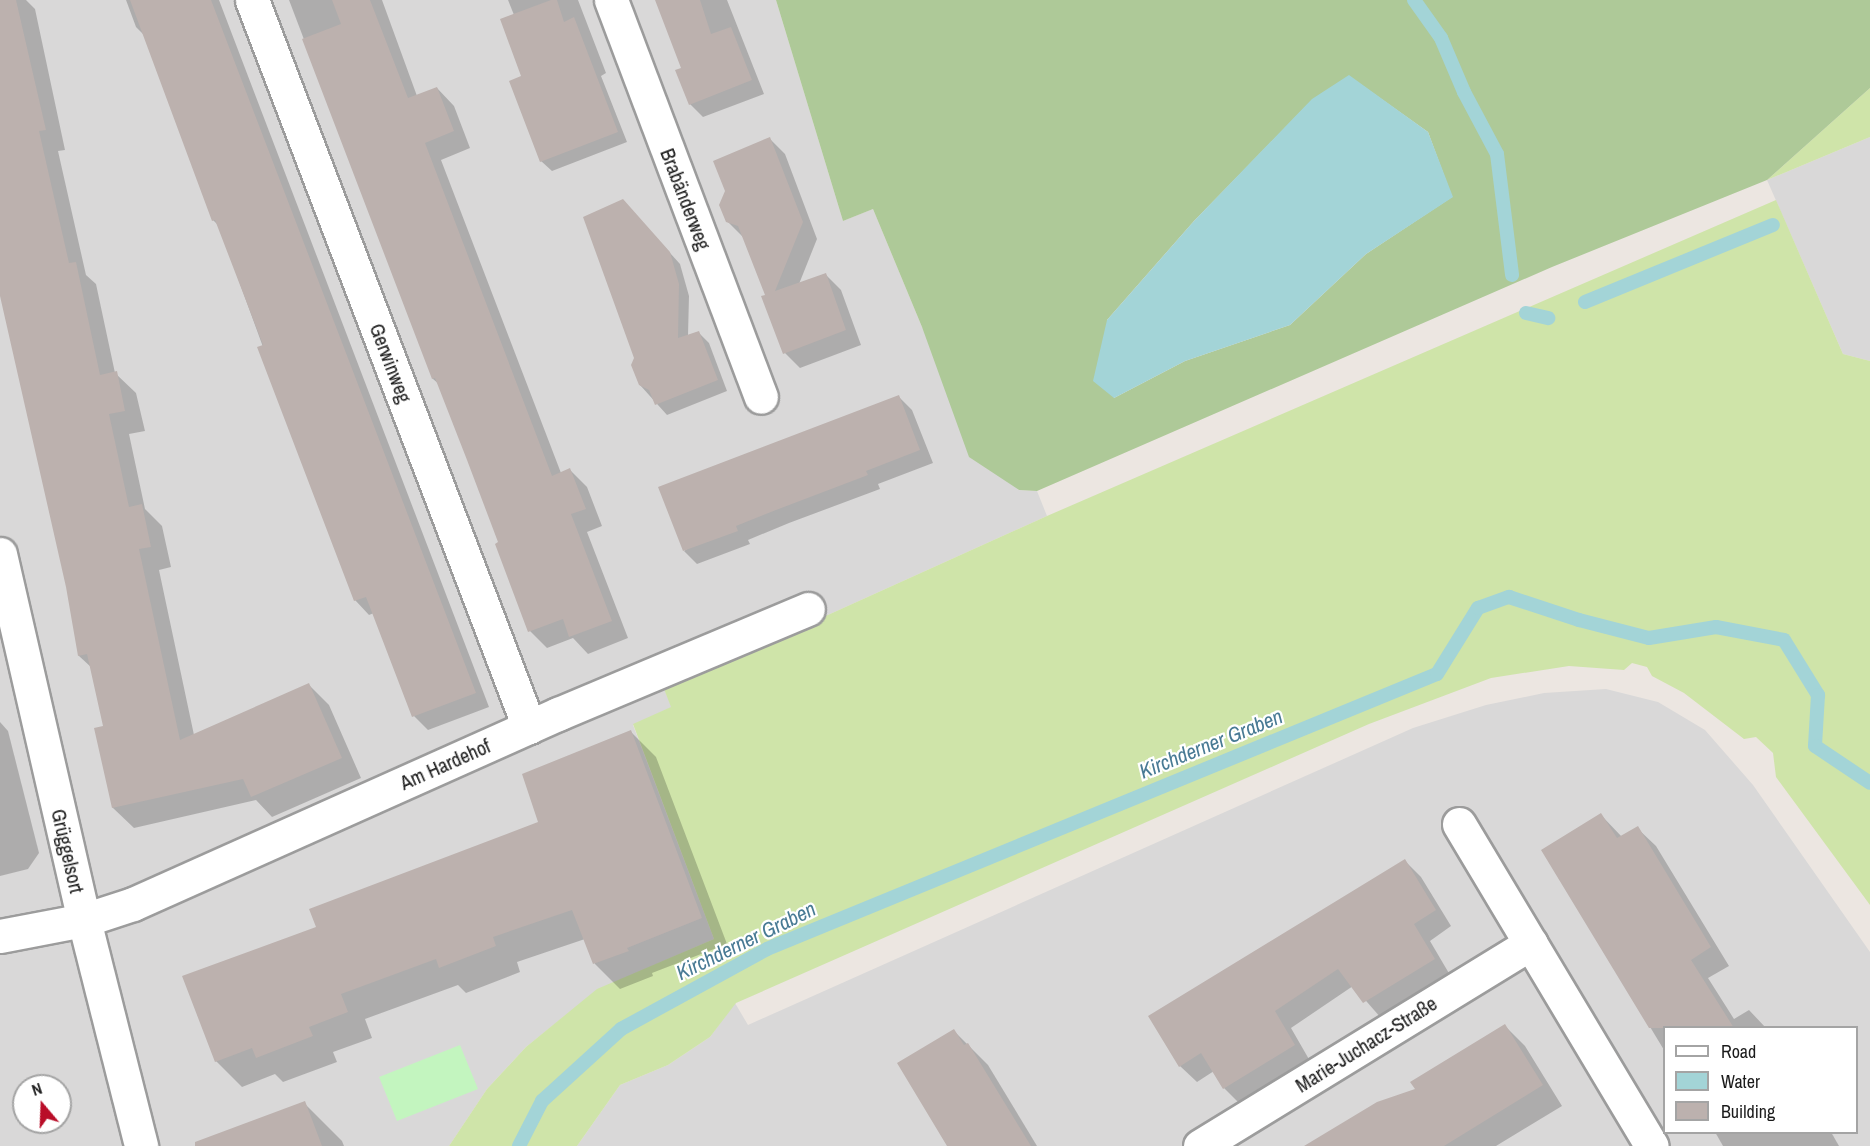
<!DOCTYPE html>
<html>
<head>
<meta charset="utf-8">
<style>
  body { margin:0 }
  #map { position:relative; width:1870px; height:1146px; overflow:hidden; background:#ece6e1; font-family:"Archivo Narrow",sans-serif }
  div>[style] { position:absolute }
  .residential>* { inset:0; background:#d9d8d8 }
  .grass>* { inset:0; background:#cfe4a9 }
  .forest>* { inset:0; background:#aec998 }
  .park>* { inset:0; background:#c3f5bf }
  .water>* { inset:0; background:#a3d4d7 }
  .shadow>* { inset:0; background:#0003 }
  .stream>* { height:14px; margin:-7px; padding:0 7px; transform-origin:7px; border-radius:7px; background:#a3d4d7 }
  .building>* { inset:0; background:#bcb1ae }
  .roads { filter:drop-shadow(2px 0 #9c9c9c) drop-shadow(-2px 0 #9c9c9c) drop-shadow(0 2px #9c9c9c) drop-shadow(0 -2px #9c9c9c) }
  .street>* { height:33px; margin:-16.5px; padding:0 16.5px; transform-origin:16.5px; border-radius:16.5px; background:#fff }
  span { translate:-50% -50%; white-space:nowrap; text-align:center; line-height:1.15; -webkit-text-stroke:4.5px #fff; paint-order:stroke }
  .street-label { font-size:20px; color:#1b1b1b }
  .water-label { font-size:21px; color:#487a94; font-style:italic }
  .legend { position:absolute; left:1663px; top:1026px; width:195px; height:108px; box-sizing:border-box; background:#fff; border:2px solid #a4a4a4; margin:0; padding:8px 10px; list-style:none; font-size:18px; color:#1b1b1b }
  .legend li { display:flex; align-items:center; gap:12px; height:30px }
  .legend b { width:30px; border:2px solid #a4a4a4 }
  .north { position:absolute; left:12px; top:1074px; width:60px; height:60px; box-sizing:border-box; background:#fff; border:2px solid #a4a4a4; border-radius:50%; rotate:341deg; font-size:16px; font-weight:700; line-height:24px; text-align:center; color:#1b1b1b }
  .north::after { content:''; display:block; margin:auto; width:21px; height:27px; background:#b90d28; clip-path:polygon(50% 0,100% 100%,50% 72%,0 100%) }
</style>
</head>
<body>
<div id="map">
  <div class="residential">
    <i style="clip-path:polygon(evenodd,0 0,776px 0,843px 221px,873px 209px,922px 327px,1018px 490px,1037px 491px,1047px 516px,664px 689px,672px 707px,633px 725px,714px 939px,597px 990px,526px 1047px,487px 1089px,449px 1146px,0 1146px,0 0,24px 1086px,60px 1086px,60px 1122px,24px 1122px,24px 1086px)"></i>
    <i style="clip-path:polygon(1870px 137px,1870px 361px,1843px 354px,1767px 180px)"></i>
    <i style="clip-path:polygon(evenodd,1606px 689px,1658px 702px,1705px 730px,1753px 785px,1870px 952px,1870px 1146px,577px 1146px,620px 1085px,668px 1065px,710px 1037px,735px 1003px,748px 1025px,1413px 728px,1486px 705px,1544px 693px,1606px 689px,1664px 1028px,1856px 1028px,1856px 1132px,1664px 1132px,1664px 1028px)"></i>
  </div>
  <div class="grass">
    <i style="clip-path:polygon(1870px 88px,1870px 137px,1767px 180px)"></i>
    <i style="clip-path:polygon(1776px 200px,1843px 354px,1870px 361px,1870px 905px,1776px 777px,1773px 753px,1756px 737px,1744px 739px,1684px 693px,1652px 676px,1647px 667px,1632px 663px,1624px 670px,1569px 666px,1491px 678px,1369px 724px,736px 1003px,710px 1037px,668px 1065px,620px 1085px,577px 1146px,449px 1146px,487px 1089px,526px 1047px,597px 989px,714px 939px,633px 724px,671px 707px,664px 689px,1047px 516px)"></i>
  </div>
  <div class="forest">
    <i style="clip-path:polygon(evenodd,776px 0,1870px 0,1870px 88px,1767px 180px,1552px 267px,1037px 491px,1019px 490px,969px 457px,922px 327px,873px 209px,843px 221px,776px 0,1349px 76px,1428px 132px,1452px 197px,1366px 254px,1290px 325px,1185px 361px,1114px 398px,1107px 320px,1194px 221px,1312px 100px,1349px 76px)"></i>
  </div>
  <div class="park">
    <i style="clip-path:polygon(460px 1045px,478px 1089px,397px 1121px,379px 1077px)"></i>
  </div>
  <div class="water">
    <i style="clip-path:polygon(1349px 75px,1428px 132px,1453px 197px,1366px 254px,1290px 325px,1185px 361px,1114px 398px,1093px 381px,1107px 320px,1194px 221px,1312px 99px)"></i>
  </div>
  <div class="shadow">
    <i style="clip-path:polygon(0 0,26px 0,35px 9px,65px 150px,58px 151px,86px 275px,96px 284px,115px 373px,136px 393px,145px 431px,129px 434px,145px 509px,162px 526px,171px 567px,159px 570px,194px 735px,309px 685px,329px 705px,361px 778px,272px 817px,256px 800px,134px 828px,113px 808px,105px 727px,92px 668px,79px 656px,67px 587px,0 290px)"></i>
    <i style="clip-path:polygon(126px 0,219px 0,489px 707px,428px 730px,414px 716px,374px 613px,369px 615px,355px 600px,219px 226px,213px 220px,145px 36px,136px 27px)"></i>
    <i style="clip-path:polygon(289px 0,382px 0,417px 96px,437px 88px,454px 106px,470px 148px,441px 160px,561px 473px,570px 470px,587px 487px,602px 526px,587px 532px,628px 638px,588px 654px,573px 638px,547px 648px,530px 631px,500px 543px,440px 385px,433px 379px)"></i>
    <i style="clip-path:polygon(508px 0,578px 0,606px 73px,601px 76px,627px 142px,552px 171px,541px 161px,522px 77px,514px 15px)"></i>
    <i style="clip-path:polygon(657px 0,727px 0,764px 94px,703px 117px,690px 104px,683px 69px)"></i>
    <i style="clip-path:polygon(770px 139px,785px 154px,817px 239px,799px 284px,825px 274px,841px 290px,861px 345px,800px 368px,785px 353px,767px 296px,743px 237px,727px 221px)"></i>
    <i style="clip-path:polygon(633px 212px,680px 264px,689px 296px,688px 336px,698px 332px,709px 343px,727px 391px,667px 415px,640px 385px,636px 358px)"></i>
    <i style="clip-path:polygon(899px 397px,912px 410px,933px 463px,878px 484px,880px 489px,789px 523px,748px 540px,750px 544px,697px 564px,684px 551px)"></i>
    <i style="clip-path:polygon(0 722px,8px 731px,39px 853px,28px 869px,0 876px)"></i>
    <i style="clip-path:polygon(631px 732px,656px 757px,727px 944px,652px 973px,653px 976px,620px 989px,595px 964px,585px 939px,517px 962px,520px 972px,466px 993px,458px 985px,365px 1019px,372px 1038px,333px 1052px,337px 1062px,283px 1082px,275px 1074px,242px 1087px,216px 1061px,318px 927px,540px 823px)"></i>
    <i style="clip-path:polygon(1601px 815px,1622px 837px,1637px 828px,1656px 846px,1729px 966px,1708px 978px,1734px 1019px,1749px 1010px,1766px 1028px,1664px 1028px,1664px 1050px,1543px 850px)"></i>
    <i style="clip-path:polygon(1405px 861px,1421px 877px,1451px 926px,1430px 941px,1450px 975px,1381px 1018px,1353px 986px,1291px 1028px,1310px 1061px,1240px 1104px,1224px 1088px,1214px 1071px,1197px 1082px,1180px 1066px,1150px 1016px)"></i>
    <i style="clip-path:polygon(1505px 1026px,1525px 1046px,1562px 1106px,1496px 1146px,1310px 1146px,1418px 1090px)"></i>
    <i style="clip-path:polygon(954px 1031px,988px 1065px,1037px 1146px,949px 1146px)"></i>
    <i style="clip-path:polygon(304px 1103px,342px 1141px,344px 1146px,222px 1146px)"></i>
    <i style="clip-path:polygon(1715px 1132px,1831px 1132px,1839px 1146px,1723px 1146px)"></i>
  </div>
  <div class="stream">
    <i style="left:1414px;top:0;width:47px;rotate:54.6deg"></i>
    <i style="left:1441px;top:38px;width:59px;rotate:66.9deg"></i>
    <i style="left:1464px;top:92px;width:70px;rotate:62deg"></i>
    <i style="left:1497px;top:154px;width:122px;rotate:82.9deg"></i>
    <i style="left:1585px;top:302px;width:203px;rotate:-22.3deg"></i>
    <i style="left:1526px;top:313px;width:23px;rotate:13deg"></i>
    <i style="left:519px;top:1146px;width:51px;rotate:-62.9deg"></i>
    <i style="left:542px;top:1101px;width:107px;rotate:-42.3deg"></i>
    <i style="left:621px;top:1029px;width:166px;rotate:-28.7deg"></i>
    <i style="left:767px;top:949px;width:724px;rotate:-22.32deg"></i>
    <i style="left:1437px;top:674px;width:78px;rotate:-58.2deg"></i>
    <i style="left:1478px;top:608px;width:33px;rotate:-20deg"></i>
    <i style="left:1509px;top:597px;width:74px;rotate:18.2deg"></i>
    <i style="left:1579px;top:620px;width:72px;rotate:14.4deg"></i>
    <i style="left:1649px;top:638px;width:68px;rotate:-9.3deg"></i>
    <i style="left:1716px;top:627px;width:69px;rotate:10.8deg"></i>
    <i style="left:1784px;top:640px;width:65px;rotate:58.3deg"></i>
    <i style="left:1818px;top:695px;width:51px;rotate:93.4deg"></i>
    <i style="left:1815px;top:746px;width:66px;rotate:33.9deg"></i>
  </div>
  <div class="building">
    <i style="clip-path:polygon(0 0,16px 0,46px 130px,39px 131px,69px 263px,76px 262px,100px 375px,117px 371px,125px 411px,109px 414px,129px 507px,142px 504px,151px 547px,139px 549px,180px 740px,309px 683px,342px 758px,251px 797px,243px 779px,112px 808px,94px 728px,103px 726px,87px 654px,78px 656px,66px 587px,0 296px)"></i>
    <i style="clip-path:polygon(130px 0,211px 0,476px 693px,412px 717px,366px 597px,354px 601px,257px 347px,263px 345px,215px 220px,212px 221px)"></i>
    <i style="clip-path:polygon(332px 0,370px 0,408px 98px,437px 87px,454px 131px,425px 143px,552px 476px,570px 468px,586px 509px,571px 514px,612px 621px,569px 637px,563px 619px,528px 632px,495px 544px,498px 542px,467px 460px,435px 378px,432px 379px,302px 39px,341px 24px)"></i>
    <i style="clip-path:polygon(551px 0,557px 0,564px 22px,574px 17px,618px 132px,540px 162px,509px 81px,521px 76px,500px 19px)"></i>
    <i style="clip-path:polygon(655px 0,700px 0,711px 34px,731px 27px,752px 80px,689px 105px,675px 70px,681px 68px)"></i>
    <i style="clip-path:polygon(770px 137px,803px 222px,775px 291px,826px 273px,846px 330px,783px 354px,761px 296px,765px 295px,738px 226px,726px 222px,719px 205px,725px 191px,713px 161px)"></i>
    <i style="clip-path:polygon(623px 199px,670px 252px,679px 284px,678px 338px,699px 331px,718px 380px,655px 405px,649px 390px,639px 385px,631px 365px,634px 358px,583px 217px)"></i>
    <i style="clip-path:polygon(899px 395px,920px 450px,866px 471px,868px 475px,776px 510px,736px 526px,738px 531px,683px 551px,658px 487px)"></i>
    <i style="clip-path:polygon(631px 730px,702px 918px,627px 948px,629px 951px,593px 964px,572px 910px,493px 937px,496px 946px,439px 968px,436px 959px,341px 994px,348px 1012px,309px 1027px,313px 1036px,256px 1058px,252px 1048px,215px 1062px,182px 976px,316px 927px,309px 909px,538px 822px,522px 774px)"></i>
    <i style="clip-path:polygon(1601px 813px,1617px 838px,1638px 826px,1711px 947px,1691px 960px,1734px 1028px,1649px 1028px,1541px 850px)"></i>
    <i style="clip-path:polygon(1405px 859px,1436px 910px,1414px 924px,1435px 959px,1363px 1003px,1338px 969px,1275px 1011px,1295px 1045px,1223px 1089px,1201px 1053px,1179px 1067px,1148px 1016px)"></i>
    <i style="clip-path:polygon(1505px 1024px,1543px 1085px,1444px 1146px,1304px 1146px,1377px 1102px,1415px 1089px,1410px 1082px)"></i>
    <i style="clip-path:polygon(954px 1029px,964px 1045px,968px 1043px,1031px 1146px,947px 1146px,897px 1063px)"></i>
    <i style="clip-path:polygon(305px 1101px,322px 1146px,195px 1146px,195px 1142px)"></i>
  </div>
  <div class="roads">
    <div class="street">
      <i style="left:252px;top:0;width:778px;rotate:69.14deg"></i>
      <i style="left:611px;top:0;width:424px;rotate:69.3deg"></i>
      <i style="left:0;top:554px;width:376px;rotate:77.1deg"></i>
      <i style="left:84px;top:920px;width:233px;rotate:75.8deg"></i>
      <i style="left:1459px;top:824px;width:375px;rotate:59.1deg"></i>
      <i style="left:0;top:936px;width:86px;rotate:-10.8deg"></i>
      <i style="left:84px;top:920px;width:52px;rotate:-18.1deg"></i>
      <i style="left:133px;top:904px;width:466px;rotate:-24.1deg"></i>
      <i style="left:558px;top:714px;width:271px;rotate:-22.8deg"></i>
      <i style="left:1200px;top:1146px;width:388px;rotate:-31.5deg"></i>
    </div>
  </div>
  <div class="street-label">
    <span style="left:686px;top:199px;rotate:69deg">Brabänderweg</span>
    <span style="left:391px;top:363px;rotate:69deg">Gerwinweg</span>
    <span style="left:445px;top:764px;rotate:-24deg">Am Hardehof</span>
    <span style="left:68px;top:851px;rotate:77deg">Grüggelsort</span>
    <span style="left:1366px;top:1044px;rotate:-32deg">Marie-Juchacz-Straße</span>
  </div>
  <div class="water-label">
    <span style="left:1211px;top:744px;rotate:-22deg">Kirchderner Graben</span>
    <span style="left:746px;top:941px;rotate:-26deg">Kirchderner Graben</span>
  </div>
  <ul class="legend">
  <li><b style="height:8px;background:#fff"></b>Road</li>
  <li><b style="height:16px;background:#a3d4d7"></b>Water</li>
  <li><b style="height:16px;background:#bcb1ae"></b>Building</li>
  </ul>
  <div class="north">N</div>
</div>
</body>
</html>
